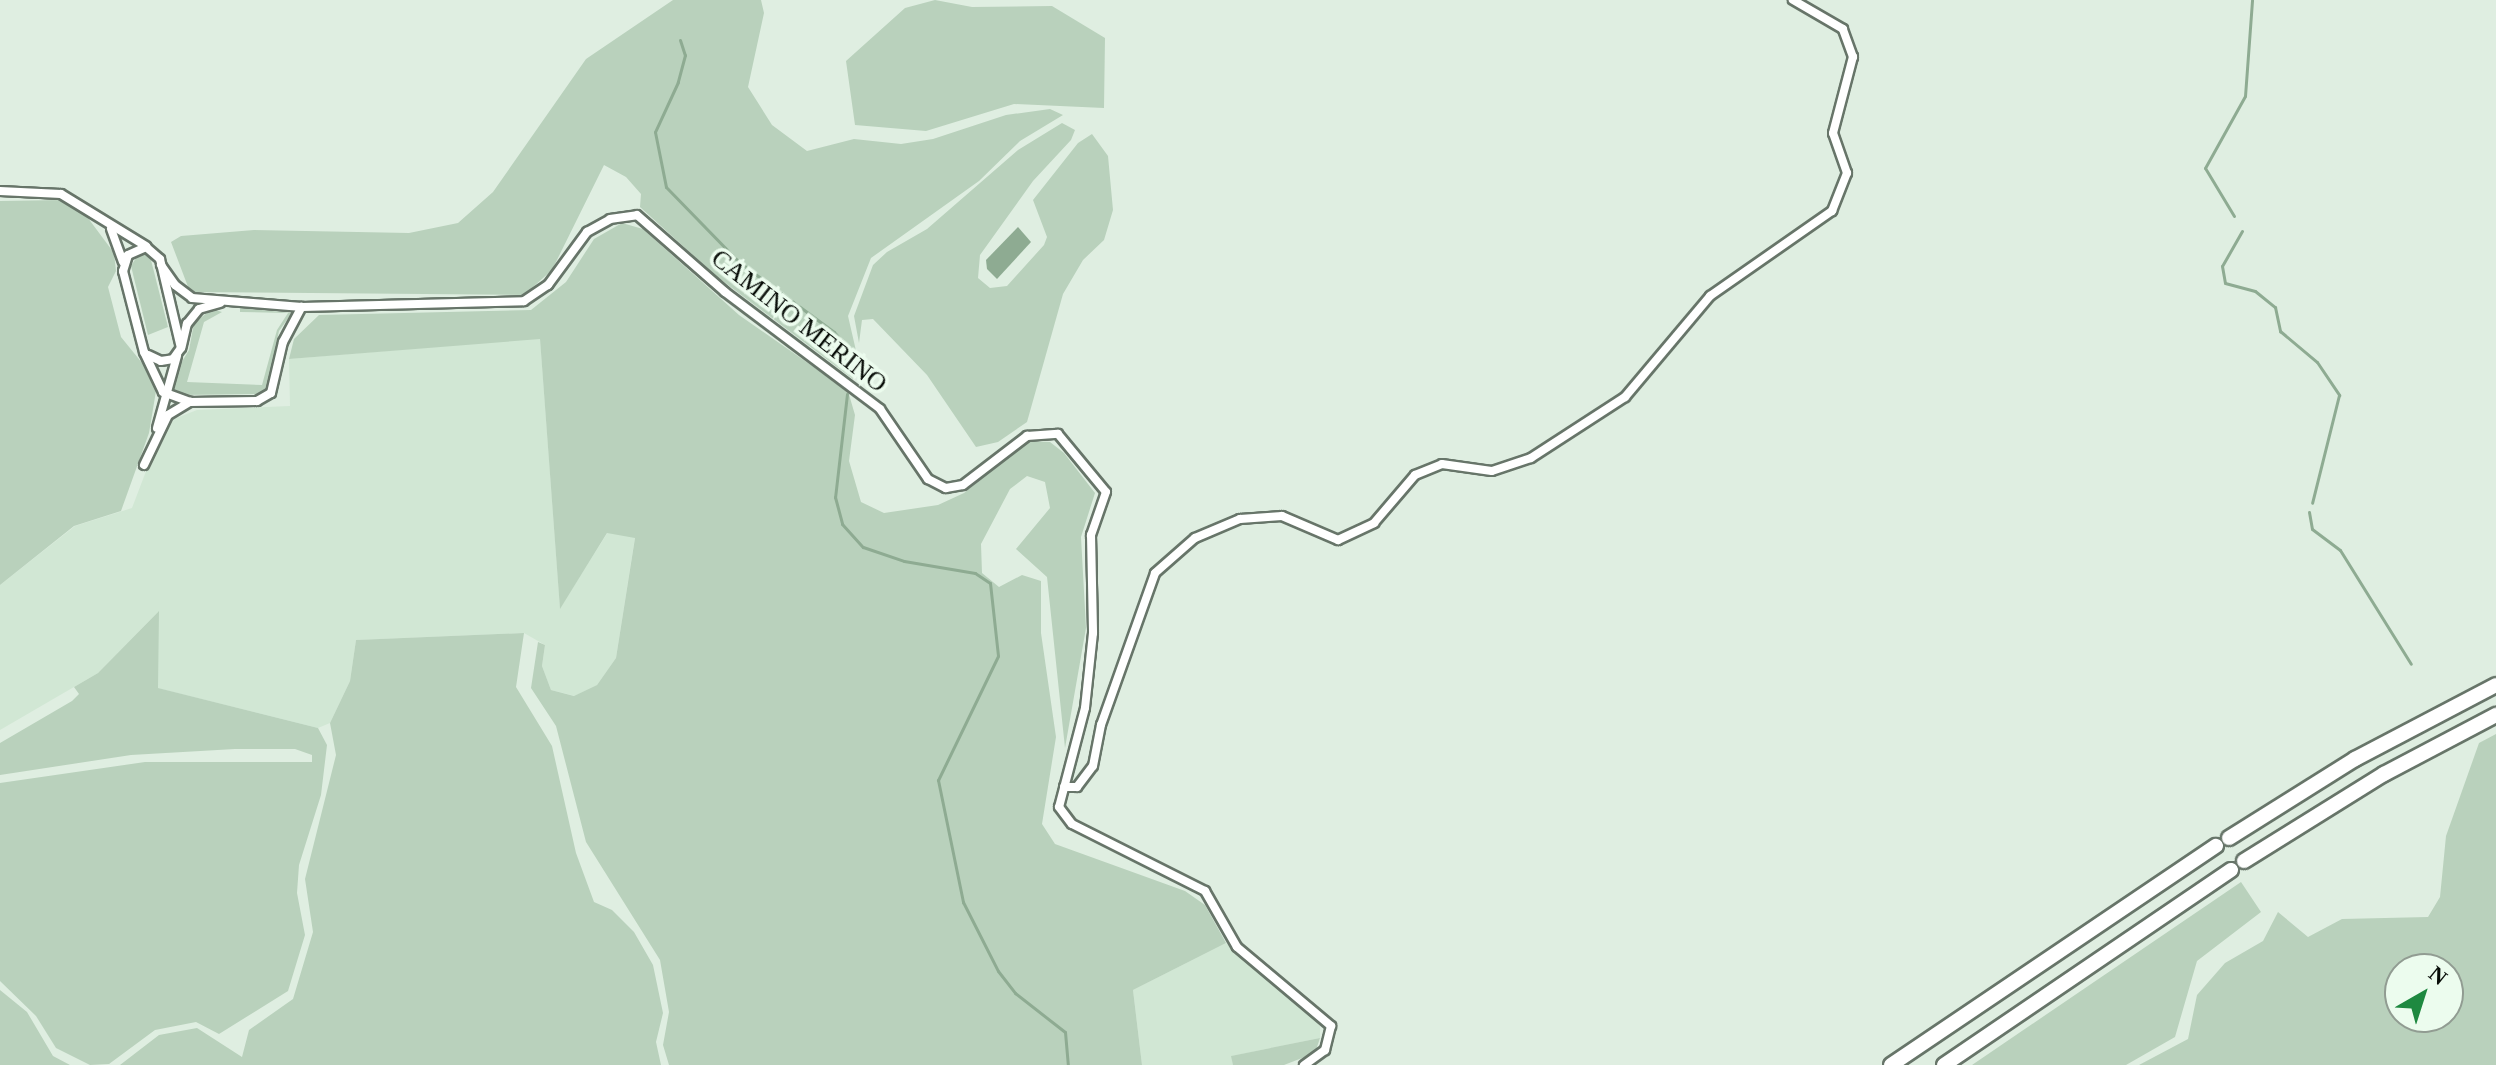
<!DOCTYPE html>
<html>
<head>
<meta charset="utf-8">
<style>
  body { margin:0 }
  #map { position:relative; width:2496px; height:1065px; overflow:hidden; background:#dfeee1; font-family:"Times New Roman",serif }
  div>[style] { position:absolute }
  .built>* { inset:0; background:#d1e7d4 }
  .green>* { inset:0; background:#b9d1bc }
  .water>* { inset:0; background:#8eab92 }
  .stream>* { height:3px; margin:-1.5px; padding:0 1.5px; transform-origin:1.5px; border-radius:1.5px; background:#8eab92 }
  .roads { filter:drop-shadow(2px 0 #677569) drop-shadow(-2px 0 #677569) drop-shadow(0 2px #677569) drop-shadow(0 -2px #677569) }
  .street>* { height:8px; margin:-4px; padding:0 4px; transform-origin:4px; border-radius:4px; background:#fff }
  .highway>* { height:14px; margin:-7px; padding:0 7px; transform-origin:7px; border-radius:7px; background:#fff }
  span { translate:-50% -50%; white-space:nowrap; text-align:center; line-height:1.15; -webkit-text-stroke:7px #ecfcee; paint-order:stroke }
  .street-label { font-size:26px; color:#080d08 }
  .north { position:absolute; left:2384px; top:953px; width:80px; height:80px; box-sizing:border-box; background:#ecfcee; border:2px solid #919c92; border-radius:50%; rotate:39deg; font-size:22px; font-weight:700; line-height:32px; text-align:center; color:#080d08 }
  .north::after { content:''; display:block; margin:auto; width:28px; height:36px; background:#1e8940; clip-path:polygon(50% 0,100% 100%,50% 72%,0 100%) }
</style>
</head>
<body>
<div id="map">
  <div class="built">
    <i style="clip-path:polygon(540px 338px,560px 608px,608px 532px,635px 537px,616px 658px,597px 685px,575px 696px,551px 690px,542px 666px,545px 645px,524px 633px,356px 640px,350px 681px,330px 723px,318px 728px,157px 688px,158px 612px,98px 673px,0 730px,0 585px,75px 526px,132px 508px,156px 445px,174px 419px,197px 410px,290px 406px,289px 359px)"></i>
    <i style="clip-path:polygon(1226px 943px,1311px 1013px,1320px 1026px,1320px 1038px,1232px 1056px,1233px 1065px,1142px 1065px,1133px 990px)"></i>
  </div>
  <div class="green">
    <i style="clip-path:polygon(673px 0,761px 0,764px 13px,748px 87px,772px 125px,807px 151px,854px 139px,901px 144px,933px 139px,1006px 115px,1050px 109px,1063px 115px,1020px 141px,979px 181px,871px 258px,848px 316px,857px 355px,853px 379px,716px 276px,640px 207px,641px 194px,626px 177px,604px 165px,552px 270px,524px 295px,190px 292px,171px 242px,181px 236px,254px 230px,409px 233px,458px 223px,493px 192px,586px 59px)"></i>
    <i style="clip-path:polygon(935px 0,972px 7px,1052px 6px,1105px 38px,1104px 108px,1014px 104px,926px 131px,855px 125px,846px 61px,905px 8px)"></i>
    <i style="clip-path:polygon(1062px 123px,1075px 130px,1071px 140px,1033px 181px,980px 255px,978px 278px,990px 288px,1007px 286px,1044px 245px,1047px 237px,1033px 200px,1078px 143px,1092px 134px,1108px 156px,1113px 210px,1104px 240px,1083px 260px,1063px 294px,1027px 422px,998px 442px,976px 447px,927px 375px,873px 319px,862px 320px,859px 343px,854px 316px,873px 265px,887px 252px,927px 229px,1018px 150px)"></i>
    <i style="clip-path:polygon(62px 200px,88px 218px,114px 253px,116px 271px,108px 287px,121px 337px,151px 374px,156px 391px,149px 433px,121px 511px,74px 526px,0 585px,0 201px)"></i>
    <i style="clip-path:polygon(622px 223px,643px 229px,739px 315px,848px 391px,855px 415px,849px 461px,861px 502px,884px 513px,938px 505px,964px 493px,1028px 441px,1050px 442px,1064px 453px,1095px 493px,1081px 537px,1086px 628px,1065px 748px,1047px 577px,1016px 549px,1050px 508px,1045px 482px,1027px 476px,1010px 489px,981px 544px,982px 573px,999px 587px,1022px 575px,1041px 581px,1041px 633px,1056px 737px,1042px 824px,1055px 844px,1185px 891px,1205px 905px,1226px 943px,1133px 990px,1142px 1065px,669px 1065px,663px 1045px,669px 1012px,660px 960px,586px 842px,556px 726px,531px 688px,538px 642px,545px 645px,542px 666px,551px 690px,574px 696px,597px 685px,616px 658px,635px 538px,607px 533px,560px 609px,540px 339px,289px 359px,294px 339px,319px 315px,531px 310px,566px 282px,594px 239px)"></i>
    <i style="clip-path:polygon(141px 250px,151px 260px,168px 327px,148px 335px,131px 266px)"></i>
    <i style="clip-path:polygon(240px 308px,292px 313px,279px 331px,266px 390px,259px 394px,182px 395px,174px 390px,172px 378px,189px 350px,194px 323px,212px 309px,222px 312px,204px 322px,187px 382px,262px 385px,277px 330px,288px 313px,240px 312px)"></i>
    <i style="clip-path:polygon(159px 611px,158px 688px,318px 728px,327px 745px,321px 795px,299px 865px,297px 893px,305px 935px,288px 991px,219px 1034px,196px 1022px,155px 1030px,109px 1064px,90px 1065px,56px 1048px,36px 1016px,0 981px,0 783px,145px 762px,312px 762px,312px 755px,295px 749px,235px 749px,131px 755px,0 775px,0 743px,72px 701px,79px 694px,74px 687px,98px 673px)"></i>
    <i style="clip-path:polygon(524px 633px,516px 687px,552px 746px,576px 853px,594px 902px,612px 910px,634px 932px,653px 965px,663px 1013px,656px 1042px,661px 1065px,120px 1065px,159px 1035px,197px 1028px,242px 1057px,249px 1030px,293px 999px,313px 932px,305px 879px,336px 755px,330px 723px,350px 681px,356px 640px)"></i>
    <i style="clip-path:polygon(evenodd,2496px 734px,2496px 1065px,2139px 1065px,2188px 1039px,2197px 995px,2225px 963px,2263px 941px,2278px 912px,2308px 937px,2342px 919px,2428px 917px,2440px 897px,2446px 836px,2479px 743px,2496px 734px,2400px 969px,2448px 969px,2448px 1017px,2400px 1017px,2400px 969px)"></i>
    <i style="clip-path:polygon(2241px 882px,2261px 912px,2197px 961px,2175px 1037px,2126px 1065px,1972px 1065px)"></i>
    <i style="clip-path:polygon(0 990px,27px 1012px,53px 1056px,70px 1065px,0 1065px)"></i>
    <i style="clip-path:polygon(1320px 1038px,1315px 1053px,1284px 1065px,1233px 1065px,1231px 1056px)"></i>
  </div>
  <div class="water">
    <i style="clip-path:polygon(1018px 227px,1031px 242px,997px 279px,987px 269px,986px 260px)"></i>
  </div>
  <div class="stream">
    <i style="left:680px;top:40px;width:16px;rotate:72deg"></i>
    <i style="left:685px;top:55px;width:28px;rotate:105deg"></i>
    <i style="left:678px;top:82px;width:55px;rotate:114.7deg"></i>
    <i style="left:655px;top:132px;width:56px;rotate:78.7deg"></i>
    <i style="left:666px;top:187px;width:105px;rotate:45.8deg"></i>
    <i style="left:739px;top:262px;width:118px;rotate:36.4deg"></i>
    <i style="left:834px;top:332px;width:23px;rotate:49deg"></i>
    <i style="left:849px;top:349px;width:24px;rotate:88deg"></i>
    <i style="left:2234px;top:216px;width:56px;rotate:-121.1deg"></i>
    <i style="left:2205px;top:168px;width:82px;rotate:-60.9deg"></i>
    <i style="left:2245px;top:96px;width:96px;rotate:-85.8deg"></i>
    <i style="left:2242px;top:231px;width:40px;rotate:119.7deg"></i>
    <i style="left:2222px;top:266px;width:17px;rotate:80deg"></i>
    <i style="left:2225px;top:283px;width:31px;rotate:15deg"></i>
    <i style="left:2255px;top:291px;width:26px;rotate:39deg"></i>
    <i style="left:2275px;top:307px;width:25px;rotate:78deg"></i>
    <i style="left:2280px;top:331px;width:48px;rotate:40deg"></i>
    <i style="left:2317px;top:362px;width:40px;rotate:56deg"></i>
    <i style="left:2339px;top:395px;width:111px;rotate:104deg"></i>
    <i style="left:847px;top:394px;width:104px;rotate:96.6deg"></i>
    <i style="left:835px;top:497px;width:28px;rotate:75deg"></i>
    <i style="left:842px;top:524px;width:31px;rotate:48deg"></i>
    <i style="left:863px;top:547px;width:43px;rotate:18.9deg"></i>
    <i style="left:904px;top:561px;width:72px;rotate:9.6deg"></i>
    <i style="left:975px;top:573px;width:18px;rotate:34deg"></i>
    <i style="left:990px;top:583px;width:73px;rotate:83.7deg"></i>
    <i style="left:998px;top:656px;width:138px;rotate:115.8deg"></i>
    <i style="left:938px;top:780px;width:125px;rotate:78.4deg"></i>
    <i style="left:963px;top:902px;width:77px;rotate:63.1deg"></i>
    <i style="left:998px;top:971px;width:28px;rotate:52deg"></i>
    <i style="left:1015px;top:993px;width:63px;rotate:38deg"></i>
    <i style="left:1065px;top:1032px;width:33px;rotate:85deg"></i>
    <i style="left:2309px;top:512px;width:17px;rotate:80deg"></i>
    <i style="left:2312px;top:529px;width:35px;rotate:37deg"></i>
    <i style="left:2340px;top:550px;width:134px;rotate:58.1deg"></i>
  </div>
  <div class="roads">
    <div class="street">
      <i style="left:0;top:191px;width:61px;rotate:2.8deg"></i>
      <i style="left:61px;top:194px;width:100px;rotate:31.5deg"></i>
      <i style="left:111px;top:229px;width:35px;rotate:70deg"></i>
      <i style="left:161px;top:265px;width:24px;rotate:55deg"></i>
      <i style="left:175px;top:285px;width:21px;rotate:37deg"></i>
      <i style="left:192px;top:298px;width:110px;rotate:4.7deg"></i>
      <i style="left:302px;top:307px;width:222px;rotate:-1.5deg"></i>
      <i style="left:524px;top:301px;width:29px;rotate:-34deg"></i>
      <i style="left:548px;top:285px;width:66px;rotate:-53.7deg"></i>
      <i style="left:587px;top:232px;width:26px;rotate:-29deg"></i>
      <i style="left:610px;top:219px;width:27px;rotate:-8deg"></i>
      <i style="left:637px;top:215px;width:117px;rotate:41.2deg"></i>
      <i style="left:725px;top:292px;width:194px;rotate:37deg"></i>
      <i style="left:880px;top:409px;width:85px;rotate:55.6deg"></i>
      <i style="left:928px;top:479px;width:20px;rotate:27deg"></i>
      <i style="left:946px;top:488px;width:17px;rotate:-10deg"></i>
      <i style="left:963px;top:485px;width:81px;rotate:-37.4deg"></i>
      <i style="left:1027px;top:436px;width:31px;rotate:-4deg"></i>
      <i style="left:1058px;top:434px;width:75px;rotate:50.4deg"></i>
      <i style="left:1106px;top:492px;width:46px;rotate:109.2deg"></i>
      <i style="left:1091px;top:535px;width:98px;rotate:88.8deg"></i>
      <i style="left:1093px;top:633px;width:75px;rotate:96.1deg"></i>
      <i style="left:1085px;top:708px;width:102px;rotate:104.7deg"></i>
      <i style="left:1059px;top:807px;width:21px;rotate:53deg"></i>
      <i style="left:1072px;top:824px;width:149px;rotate:26.7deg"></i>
      <i style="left:1205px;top:891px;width:64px;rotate:60.3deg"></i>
      <i style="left:1237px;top:947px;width:123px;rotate:40deg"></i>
      <i style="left:1331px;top:1026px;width:25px;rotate:104deg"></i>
      <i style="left:1325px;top:1050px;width:26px;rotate:144deg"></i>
      <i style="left:182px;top:345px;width:22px;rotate:-77deg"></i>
      <i style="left:187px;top:324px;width:19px;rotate:-51deg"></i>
      <i style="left:199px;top:309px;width:22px;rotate:-16deg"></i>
      <i style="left:148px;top:355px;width:14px;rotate:25deg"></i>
      <i style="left:161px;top:361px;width:12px;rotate:-9deg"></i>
      <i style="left:173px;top:359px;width:14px;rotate:-54deg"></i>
      <i style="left:181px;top:348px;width:91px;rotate:-103.3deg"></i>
      <i style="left:160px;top:259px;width:18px;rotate:-139deg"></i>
      <i style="left:146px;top:247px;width:20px;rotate:156deg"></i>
      <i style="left:128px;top:255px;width:17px;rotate:107deg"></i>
      <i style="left:123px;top:271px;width:84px;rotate:75.5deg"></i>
      <i style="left:144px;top:352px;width:44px;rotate:64.6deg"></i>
      <i style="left:163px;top:392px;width:29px;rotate:20deg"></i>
      <i style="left:157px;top:428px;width:75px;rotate:-74.5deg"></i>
      <i style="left:144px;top:465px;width:55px;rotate:-64.4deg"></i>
      <i style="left:168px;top:415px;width:26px;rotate:-31deg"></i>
      <i style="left:190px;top:402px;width:67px;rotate:-0.9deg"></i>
      <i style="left:257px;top:401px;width:16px;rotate:-30deg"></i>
      <i style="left:271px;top:393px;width:52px;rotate:-76.8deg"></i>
      <i style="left:283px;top:342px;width:40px;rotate:-62deg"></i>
      <i style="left:1064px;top:787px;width:13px"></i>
      <i style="left:1077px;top:787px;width:26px;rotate:-53deg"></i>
      <i style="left:1093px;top:766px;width:42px;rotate:-79deg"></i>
      <i style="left:1101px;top:725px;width:161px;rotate:-70.4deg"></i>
      <i style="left:1155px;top:573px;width:53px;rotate:-41.2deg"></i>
      <i style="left:1195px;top:538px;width:49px;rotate:-22.9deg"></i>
      <i style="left:1240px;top:519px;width:42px;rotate:-4.1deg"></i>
      <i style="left:1282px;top:516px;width:61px;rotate:23.2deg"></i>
      <i style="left:1338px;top:540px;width:40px;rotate:-25deg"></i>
      <i style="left:1374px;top:523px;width:63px;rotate:-49.5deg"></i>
      <i style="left:1415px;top:475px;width:29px;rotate:-22deg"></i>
      <i style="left:1442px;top:464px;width:50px;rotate:8deg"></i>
      <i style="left:1492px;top:471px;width:41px;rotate:-18.4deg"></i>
      <i style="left:1531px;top:458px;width:112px;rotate:-33deg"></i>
      <i style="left:1625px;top:397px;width:132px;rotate:-49.9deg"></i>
      <i style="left:1710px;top:296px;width:149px;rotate:-34.9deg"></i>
      <i style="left:1832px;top:211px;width:41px;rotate:-68.5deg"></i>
      <i style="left:1847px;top:173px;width:42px;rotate:-109.3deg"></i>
      <i style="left:1833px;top:133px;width:79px;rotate:-75.3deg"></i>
      <i style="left:1853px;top:57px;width:30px;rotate:-110deg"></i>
      <i style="left:1843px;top:29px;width:58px;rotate:-149.9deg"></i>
    </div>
    <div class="highway">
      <i style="left:2229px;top:838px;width:149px;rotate:-32.1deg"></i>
      <i style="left:2355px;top:759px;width:159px;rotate:-27.7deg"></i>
      <i style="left:2244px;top:861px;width:165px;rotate:-31.9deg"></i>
      <i style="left:2384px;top:774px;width:127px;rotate:-27.8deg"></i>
      <i style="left:1891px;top:1065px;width:392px;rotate:-34deg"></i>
      <i style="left:1944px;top:1065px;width:347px;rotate:-34.2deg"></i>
    </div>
  </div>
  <div class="street-label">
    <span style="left:799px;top:321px;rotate:38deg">CAMINO MERINO</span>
  </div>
  <div class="north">N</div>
</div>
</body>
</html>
